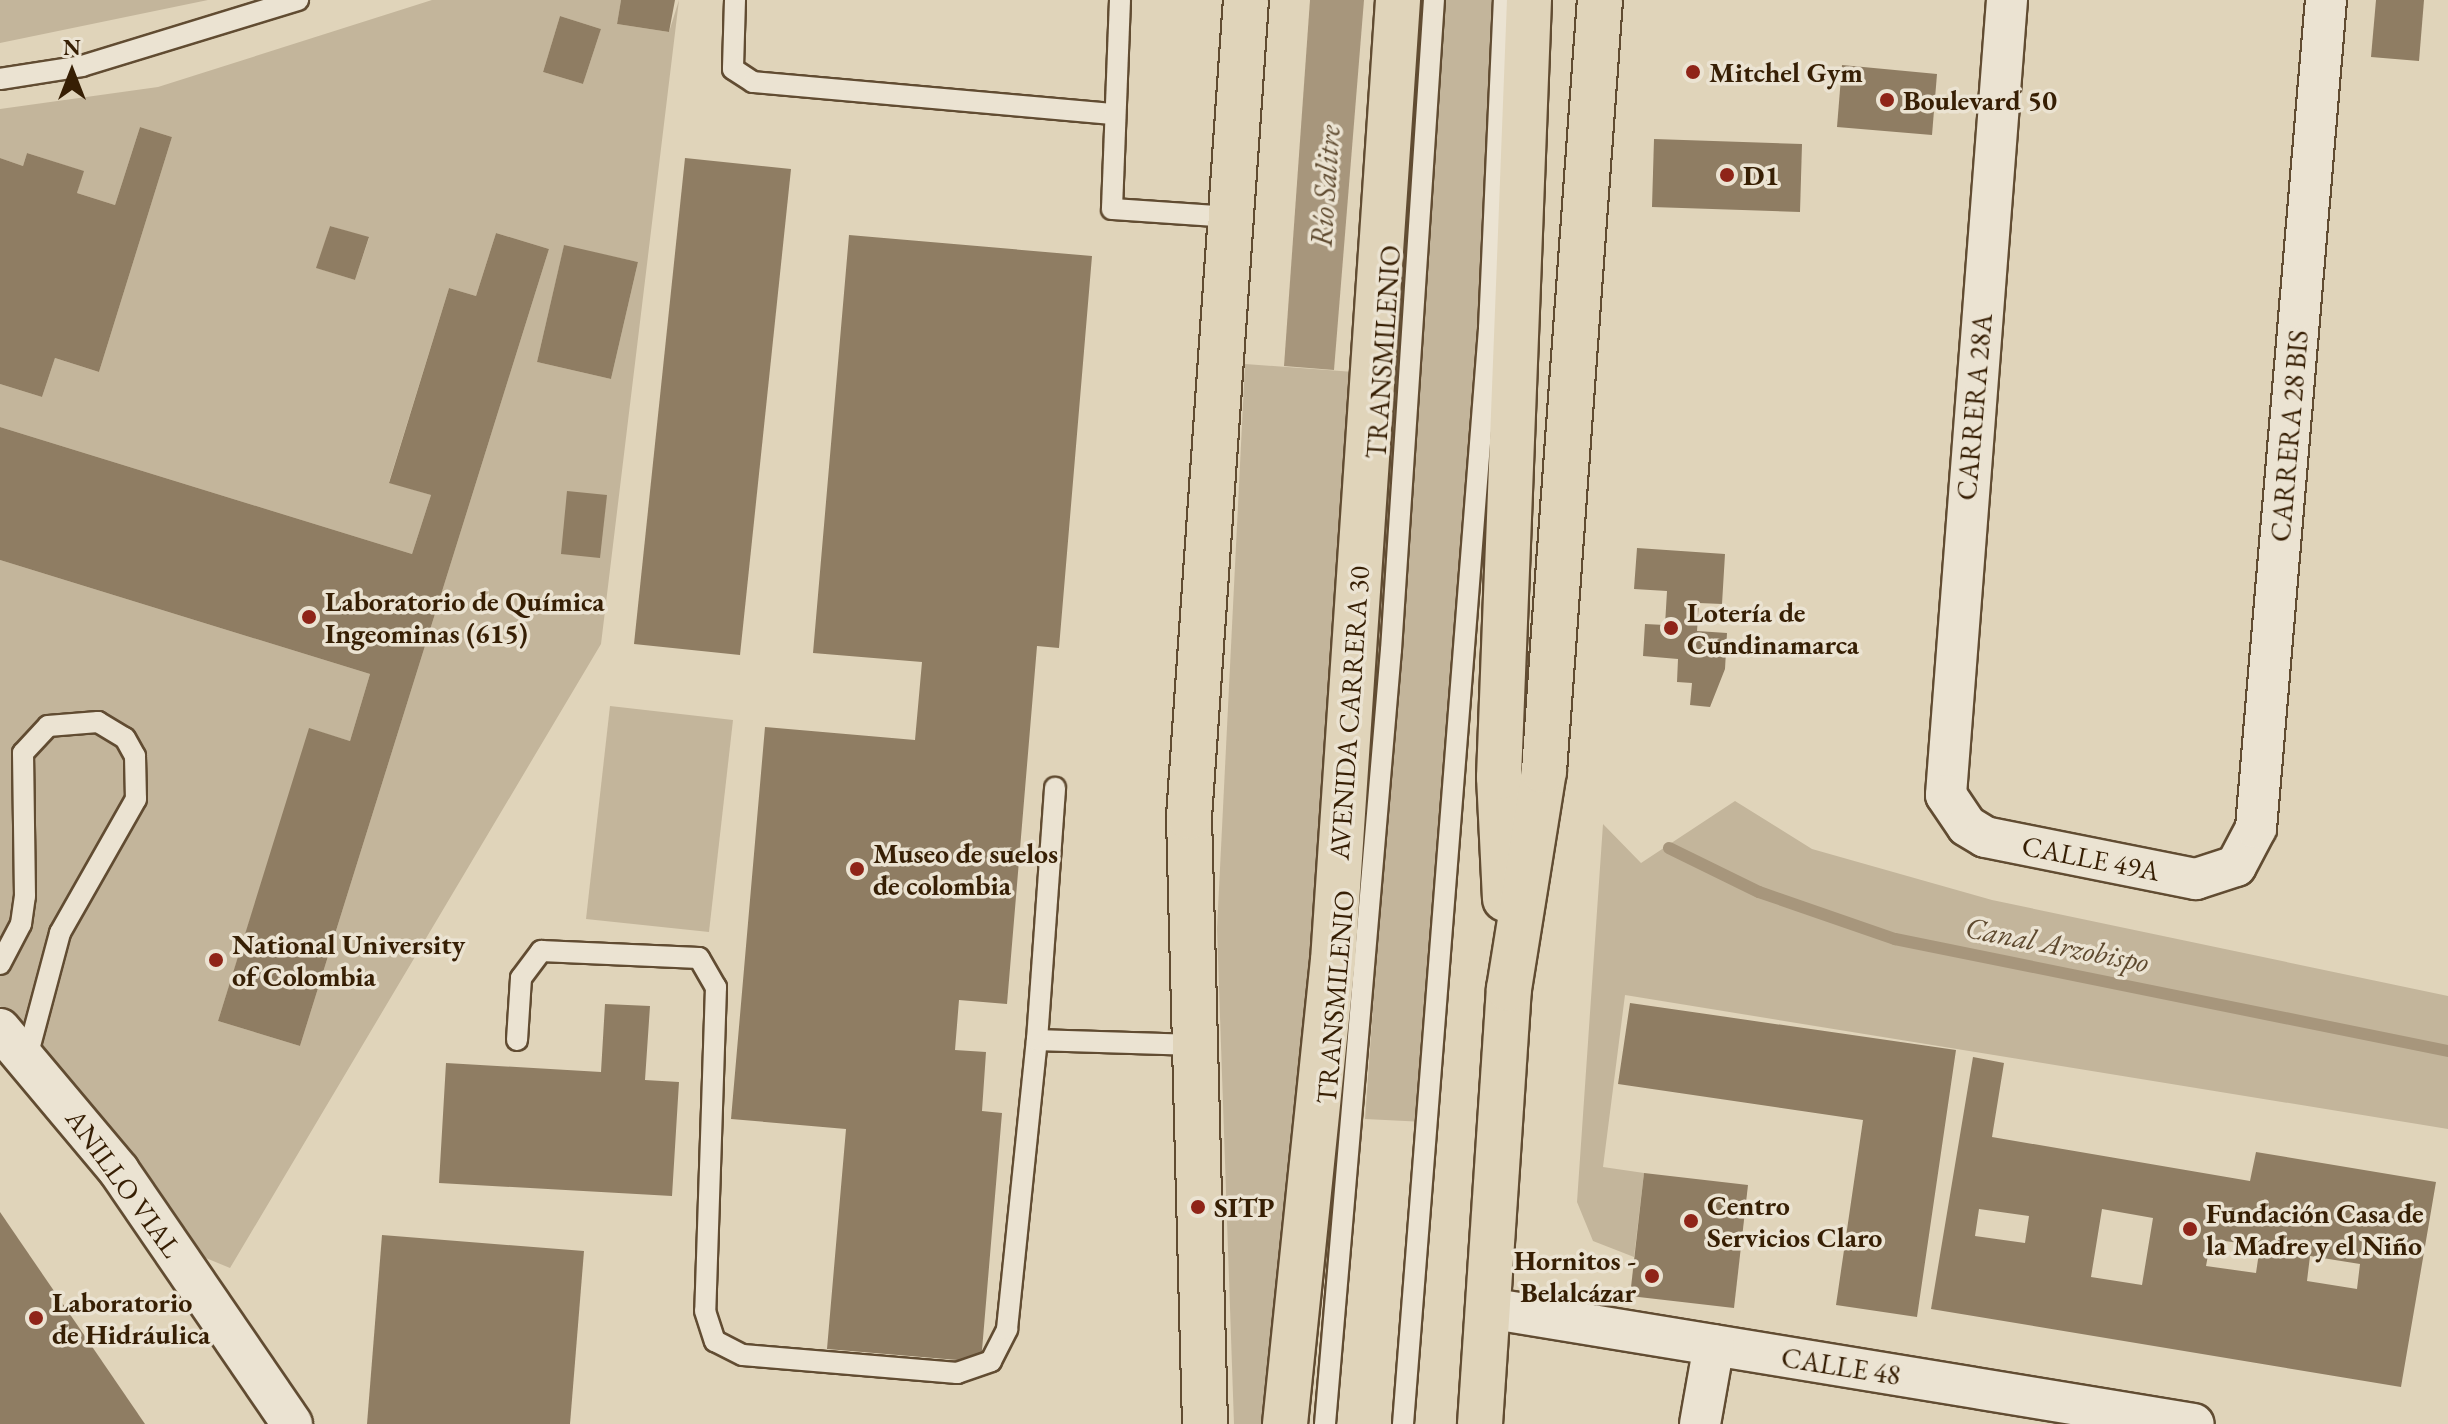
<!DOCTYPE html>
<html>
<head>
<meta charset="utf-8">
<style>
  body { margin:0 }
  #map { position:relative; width:2448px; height:1424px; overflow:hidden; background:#e0d4ba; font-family:"EB Garamond",serif }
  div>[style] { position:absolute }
  .green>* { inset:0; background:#c3b59b }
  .water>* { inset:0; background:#a7967c }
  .stream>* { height:12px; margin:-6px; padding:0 6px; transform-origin:6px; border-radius:6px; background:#a7967c }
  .building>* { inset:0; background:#8f7d63 }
  .roads { filter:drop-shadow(2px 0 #614c32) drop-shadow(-2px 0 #614c32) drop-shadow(0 2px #614c32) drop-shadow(0 -2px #614c32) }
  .lane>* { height:20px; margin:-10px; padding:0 10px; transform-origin:10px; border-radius:10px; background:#ebe3d2 }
  .street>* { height:40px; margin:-20px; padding:0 20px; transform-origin:20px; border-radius:20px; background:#ebe3d2 }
  .highway>* { height:44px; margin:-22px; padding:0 22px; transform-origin:22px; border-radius:22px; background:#e0d4ba }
  .dots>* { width:22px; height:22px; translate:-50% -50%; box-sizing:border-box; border:4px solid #ebe3d2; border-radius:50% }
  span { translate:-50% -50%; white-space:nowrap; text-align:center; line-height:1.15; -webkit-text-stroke:7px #ebe3d2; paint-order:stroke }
  .poi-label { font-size:28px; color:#371f04; font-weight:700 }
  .left { translate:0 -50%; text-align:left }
  .right { translate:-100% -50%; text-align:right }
  .street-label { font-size:28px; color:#371f04 }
  .water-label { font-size:30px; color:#5e492e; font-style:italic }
  .north { position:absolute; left:32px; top:32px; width:80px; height:80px; -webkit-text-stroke:6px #ebe3d2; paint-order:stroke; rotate:0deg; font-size:22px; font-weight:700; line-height:32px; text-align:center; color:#371f04 }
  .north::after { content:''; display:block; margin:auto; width:28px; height:36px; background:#371f04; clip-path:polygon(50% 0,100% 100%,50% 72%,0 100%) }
</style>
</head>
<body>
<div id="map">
  <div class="green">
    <i style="clip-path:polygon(0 0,208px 0,0 43px)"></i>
    <i style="clip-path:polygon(evenodd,432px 0,621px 0,617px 24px,669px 32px,679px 0,601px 644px,230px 1268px,189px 1251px,0 1006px,0 560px,370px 674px,350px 741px,310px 729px,218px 1021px,300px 1046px,549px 249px,496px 233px,476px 296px,449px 288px,389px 482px,431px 495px,412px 554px,0 427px,0 384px,42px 397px,55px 358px,99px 372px,172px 137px,140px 127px,115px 205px,77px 193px,83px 171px,27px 153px,23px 166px,0 158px,0 109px,158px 87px,432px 0,560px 16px,601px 29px,583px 84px,543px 72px,560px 16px,432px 0,330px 226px,369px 238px,355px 280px,317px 268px,330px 226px,432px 0,564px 246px,638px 262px,611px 379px,537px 362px,564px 246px)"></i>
    <i style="clip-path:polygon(1445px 0,1495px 0,1480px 345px,1425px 1122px,1365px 1119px)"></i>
    <i style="clip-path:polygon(1245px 364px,1354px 372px,1329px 805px,1265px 1424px,1234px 1424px,1217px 929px)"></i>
    <i style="clip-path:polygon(610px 706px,733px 720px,709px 932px,586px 919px)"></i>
    <i style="clip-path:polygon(1735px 801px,1812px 849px,1992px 900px,2448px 996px,2448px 1129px,1625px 995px,1603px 1167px,1644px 1173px,1634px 1257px,1593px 1241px,1577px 1202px,1603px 824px,1641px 863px)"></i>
  </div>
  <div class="water">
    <i style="clip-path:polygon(1310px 0,1364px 0,1334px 370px,1284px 366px)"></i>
  </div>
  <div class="stream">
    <i style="left:1669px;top:848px;width:100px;rotate:26.1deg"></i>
    <i style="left:1759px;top:892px;width:144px;rotate:19.1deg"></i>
    <i style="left:1895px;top:939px;width:564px;rotate:11.45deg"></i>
  </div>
  <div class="building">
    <i style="clip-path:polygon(621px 0,675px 0,669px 32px,617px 24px)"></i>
    <i style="clip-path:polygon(2376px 0,2424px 0,2419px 61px,2371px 57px)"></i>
    <i style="clip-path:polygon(560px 16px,601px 29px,583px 84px,543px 72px)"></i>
    <i style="clip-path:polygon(1842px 65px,1937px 74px,1932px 135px,1837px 127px)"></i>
    <i style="clip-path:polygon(140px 127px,172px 137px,99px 372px,55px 358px,42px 397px,0 384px,0 158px,23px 166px,27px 153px,84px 171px,77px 193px,115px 205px)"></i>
    <i style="clip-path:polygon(1654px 139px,1802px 144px,1800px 212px,1652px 207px)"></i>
    <i style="clip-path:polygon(685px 158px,791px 169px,740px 655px,634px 644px)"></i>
    <i style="clip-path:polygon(330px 226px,369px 237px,355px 280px,316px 268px)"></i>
    <i style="clip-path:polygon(496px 233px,549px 249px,300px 1046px,218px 1021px,309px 728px,350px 741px,370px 674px,0 560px,0 427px,412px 554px,431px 495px,389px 483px,449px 288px,476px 296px)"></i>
    <i style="clip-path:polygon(849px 235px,1092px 256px,1059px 648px,1037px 646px,1007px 1004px,959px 1000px,955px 1050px,986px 1052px,982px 1111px,1002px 1113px,981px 1362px,827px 1349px,846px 1129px,731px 1119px,765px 727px,915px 740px,922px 662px,813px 653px)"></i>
    <i style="clip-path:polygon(564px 245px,638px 262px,611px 379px,537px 362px)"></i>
    <i style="clip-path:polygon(567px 491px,607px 495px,600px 558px,561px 554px)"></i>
    <i style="clip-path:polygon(1637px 548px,1725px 554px,1722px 604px,1699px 603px,1697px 631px,1727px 633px,1725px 669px,1710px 707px,1690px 705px,1692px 683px,1677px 682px,1678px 659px,1643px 656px,1645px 624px,1665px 625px,1667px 591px,1634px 589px)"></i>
    <i style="clip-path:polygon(1630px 1003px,1956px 1050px,1917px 1317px,1836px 1305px,1863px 1120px,1618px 1084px)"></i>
    <i style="clip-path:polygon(605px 1004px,650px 1006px,645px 1080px,679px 1082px,672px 1196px,439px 1183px,446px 1063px,601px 1072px)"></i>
    <i style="clip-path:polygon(evenodd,1973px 1057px,2004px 1063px,1992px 1137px,2250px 1181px,2256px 1152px,2436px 1182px,2401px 1387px,1931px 1309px,1973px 1057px,1979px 1209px,2029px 1216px,2025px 1243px,1975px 1236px,1979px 1209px,1973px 1057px,2102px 1209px,2153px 1218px,2142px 1285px,2091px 1277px,2102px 1209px,1973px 1057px,2211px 1239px,2260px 1246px,2256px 1273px,2206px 1266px,2211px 1239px,1973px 1057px,2310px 1256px,2360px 1264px,2357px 1289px,2307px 1281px,2310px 1256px)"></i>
    <i style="clip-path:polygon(1644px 1173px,1748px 1185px,1734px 1308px,1630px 1296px)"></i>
    <i style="clip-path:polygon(0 1212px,145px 1424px,0 1424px)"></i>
    <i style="clip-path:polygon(382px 1235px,584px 1251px,570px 1424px,367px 1424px)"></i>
  </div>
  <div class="roads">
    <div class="lane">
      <i style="left:735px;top:0;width:69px;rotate:91.7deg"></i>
      <i style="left:733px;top:69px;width:24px;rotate:33deg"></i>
      <i style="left:753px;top:82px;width:362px;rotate:5.1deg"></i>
      <i style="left:1120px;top:0;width:209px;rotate:92.2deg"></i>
      <i style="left:1112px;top:209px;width:116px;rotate:3.9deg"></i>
      <i style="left:0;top:79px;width:83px;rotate:-9deg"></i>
      <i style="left:82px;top:66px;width:226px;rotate:-17deg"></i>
      <i style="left:0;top:964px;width:45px;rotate:-62.3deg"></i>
      <i style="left:21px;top:924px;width:28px;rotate:-82deg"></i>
      <i style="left:25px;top:896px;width:143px;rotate:-90.8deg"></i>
      <i style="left:23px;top:753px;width:37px;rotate:-47deg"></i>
      <i style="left:48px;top:726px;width:50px;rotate:-4.6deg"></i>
      <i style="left:98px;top:722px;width:31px;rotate:31deg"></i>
      <i style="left:125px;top:738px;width:21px;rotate:61deg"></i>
      <i style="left:135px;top:756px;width:43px;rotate:88.7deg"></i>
      <i style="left:136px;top:799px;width:154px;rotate:119.6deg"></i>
      <i style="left:60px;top:933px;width:128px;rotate:104.9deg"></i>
      <i style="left:517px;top:1040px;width:62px;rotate:-86.3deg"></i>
      <i style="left:521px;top:978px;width:34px;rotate:-53deg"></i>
      <i style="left:541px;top:951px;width:158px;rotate:2.5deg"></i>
      <i style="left:699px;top:958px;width:34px;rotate:60deg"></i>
      <i style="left:716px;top:987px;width:324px;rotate:91.9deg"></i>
      <i style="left:705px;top:1311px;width:32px;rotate:72deg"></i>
      <i style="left:715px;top:1341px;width:31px;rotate:27deg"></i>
      <i style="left:743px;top:1355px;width:215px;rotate:4.8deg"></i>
      <i style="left:957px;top:1373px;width:36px;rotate:-19deg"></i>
      <i style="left:991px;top:1361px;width:36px;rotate:-63deg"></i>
      <i style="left:1007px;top:1329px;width:291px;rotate:-84.1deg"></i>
      <i style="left:1037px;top:1040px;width:157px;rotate:1.8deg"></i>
      <i style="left:1037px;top:1040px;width:253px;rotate:-85.9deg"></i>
      <i style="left:1325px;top:1424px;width:777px;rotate:-85.13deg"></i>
      <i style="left:1391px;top:650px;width:651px;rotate:-86.22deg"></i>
      <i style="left:1403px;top:1424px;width:1099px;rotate:-85.51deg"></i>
      <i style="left:1489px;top:328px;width:328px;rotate:-87.4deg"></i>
    </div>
    <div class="street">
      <i style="left:2007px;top:0;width:797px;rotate:94.39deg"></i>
      <i style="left:1946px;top:795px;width:37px;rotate:56deg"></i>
      <i style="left:1967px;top:826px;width:21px;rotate:31deg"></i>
      <i style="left:1985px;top:837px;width:215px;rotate:11.3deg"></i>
      <i style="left:2196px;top:879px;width:42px;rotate:-18deg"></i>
      <i style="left:2236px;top:866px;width:43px;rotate:-62.2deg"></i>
      <i style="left:2256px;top:828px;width:831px;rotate:-85.17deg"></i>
      <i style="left:0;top:1029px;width:185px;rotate:50deg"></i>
      <i style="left:119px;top:1171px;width:306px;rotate:55.6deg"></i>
      <i style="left:1488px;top:1308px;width:715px;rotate:9.33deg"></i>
      <i style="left:1700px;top:1424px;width:80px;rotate:-80deg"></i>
    </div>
    <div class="highway">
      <i style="left:1505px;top:899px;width:122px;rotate:-92.8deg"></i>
      <i style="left:1499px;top:777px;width:778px;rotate:-87.79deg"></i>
      <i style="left:1205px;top:1424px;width:607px;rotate:-91.51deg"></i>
      <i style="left:1189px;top:817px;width:819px;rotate:-86.01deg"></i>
      <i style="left:1285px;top:1424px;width:465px;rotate:-84.1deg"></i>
      <i style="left:1333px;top:961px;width:963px;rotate:-86.13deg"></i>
      <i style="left:1480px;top:1424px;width:436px;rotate:-86.2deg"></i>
      <i style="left:1509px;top:989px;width:221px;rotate:-80.9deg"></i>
      <i style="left:1544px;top:771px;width:773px;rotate:-85.85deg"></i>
    </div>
  </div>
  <div class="dots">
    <i style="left:1693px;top:72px;background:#8f2418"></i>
    <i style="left:1887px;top:100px;background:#8f2418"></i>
    <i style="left:1727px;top:175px;background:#8f2418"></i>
    <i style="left:309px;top:617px;background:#8f2418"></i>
    <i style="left:1671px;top:628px;background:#8f2418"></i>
    <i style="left:857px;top:869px;background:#8f2418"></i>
    <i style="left:216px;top:960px;background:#8f2418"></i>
    <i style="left:1198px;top:1207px;background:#8f2418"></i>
    <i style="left:1691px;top:1221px;background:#8f2418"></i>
    <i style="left:2190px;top:1229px;background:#8f2418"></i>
    <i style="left:1652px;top:1276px;background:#8f2418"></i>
    <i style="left:36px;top:1318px;background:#8f2418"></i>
  </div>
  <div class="poi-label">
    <span class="left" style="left:1709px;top:72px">Mitchel Gym</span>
    <span class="left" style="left:1903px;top:100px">Boulevard 50</span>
    <span class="left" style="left:1743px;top:175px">D1</span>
    <span class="left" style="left:325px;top:617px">Laboratorio de Química<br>Ingeominas (615)</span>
    <span class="left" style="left:1687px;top:628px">Lotería de<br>Cundinamarca</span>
    <span class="left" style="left:873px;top:869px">Museo de suelos<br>de colombia</span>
    <span class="left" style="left:232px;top:960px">National University<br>of Colombia</span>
    <span class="left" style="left:1707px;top:1221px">Centro<br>Servicios Claro</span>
    <span class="left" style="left:1214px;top:1207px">SITP</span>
    <span class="left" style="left:2206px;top:1229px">Fundación Casa de<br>la Madre y el Niño</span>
    <span class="right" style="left:1636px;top:1276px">Hornitos -<br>Belalcázar</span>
    <span class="left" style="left:52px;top:1318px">Laboratorio<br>de Hidráulica</span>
  </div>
  <div class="street-label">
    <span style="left:1383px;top:352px;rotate:-86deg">TRANSMILENIO</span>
    <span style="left:1974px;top:407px;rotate:-85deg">CARRERA 28A</span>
    <span style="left:2289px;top:436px;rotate:-85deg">CARRERA 28 BIS</span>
    <span style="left:1349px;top:713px;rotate:-86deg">AVENIDA CARRERA 30</span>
    <span style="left:2091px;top:858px;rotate:11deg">CALLE 49A</span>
    <span style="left:1335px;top:997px;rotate:-85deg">TRANSMILENIO</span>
    <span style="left:124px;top:1183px;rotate:54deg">ANILLO VIAL</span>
    <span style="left:1841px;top:1366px;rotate:9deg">CALLE 48</span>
  </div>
  <div class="water-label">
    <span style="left:1326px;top:186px;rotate:-86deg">Río Salitre</span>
    <span style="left:2057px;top:945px;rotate:11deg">Canal Arzobispo</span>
  </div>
  <div class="north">N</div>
</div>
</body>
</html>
